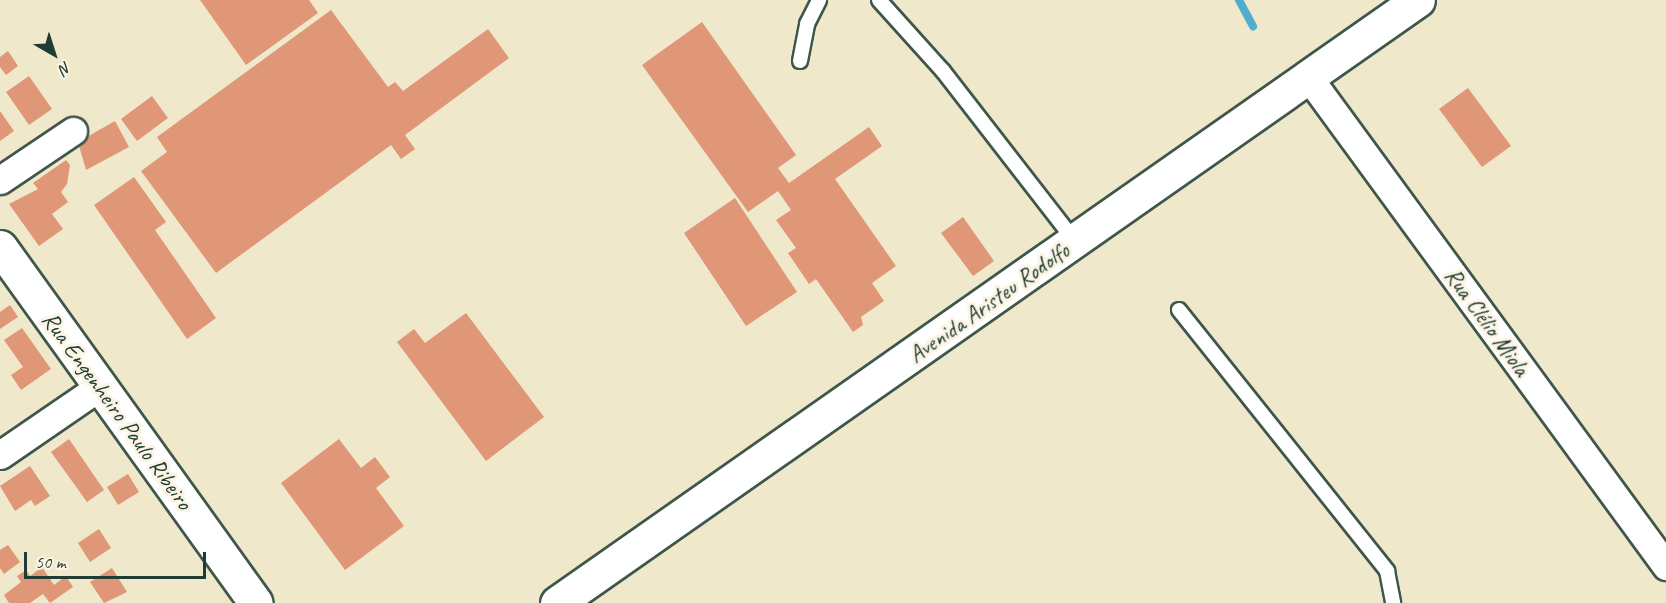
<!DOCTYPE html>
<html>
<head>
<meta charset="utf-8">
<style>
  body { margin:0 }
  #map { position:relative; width:1666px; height:603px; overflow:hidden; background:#f0e8cb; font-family:Caveat,sans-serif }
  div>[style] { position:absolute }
  .stream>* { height:8px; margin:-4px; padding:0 4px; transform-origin:4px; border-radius:4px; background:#4faece }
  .building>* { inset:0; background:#df9777 }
  .roads { filter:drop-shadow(2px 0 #3e574b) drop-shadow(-2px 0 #3e574b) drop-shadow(0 2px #3e574b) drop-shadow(0 -2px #3e574b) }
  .lane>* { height:14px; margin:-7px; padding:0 7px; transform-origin:7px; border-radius:7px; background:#fff }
  .street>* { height:27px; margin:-13.5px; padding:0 13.5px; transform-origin:13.5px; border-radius:13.5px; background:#fff }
  .secondary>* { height:33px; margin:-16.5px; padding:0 16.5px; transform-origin:16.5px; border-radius:16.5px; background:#fff }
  span { translate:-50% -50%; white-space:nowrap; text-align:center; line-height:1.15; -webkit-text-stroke:6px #fcf5e5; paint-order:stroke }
  .street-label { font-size:24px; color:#1f3d34 }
  .north { position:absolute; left:24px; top:24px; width:60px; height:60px; -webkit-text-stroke:4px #fcf5e5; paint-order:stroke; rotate:141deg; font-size:16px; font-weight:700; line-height:24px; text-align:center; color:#1f3d34 }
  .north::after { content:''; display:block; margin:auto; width:21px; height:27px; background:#1f3d34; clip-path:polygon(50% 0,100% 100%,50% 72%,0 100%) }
  .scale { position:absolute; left:24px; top:552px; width:182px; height:27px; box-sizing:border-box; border:3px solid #1f3d34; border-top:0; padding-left:8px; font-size:18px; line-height:21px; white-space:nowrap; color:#1f3d34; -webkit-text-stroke:4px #fcf5e5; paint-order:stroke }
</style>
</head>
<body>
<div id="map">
  <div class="stream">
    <i style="left:1239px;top:0;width:30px;rotate:62deg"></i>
  </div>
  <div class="building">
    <i style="clip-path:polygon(200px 0,309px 0,318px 13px,246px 65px)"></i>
    <i style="clip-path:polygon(331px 10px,388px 87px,395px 82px,403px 91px,488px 29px,509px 58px,405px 135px,415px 149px,401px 159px,391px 145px,216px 273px,141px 171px,167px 152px,157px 137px)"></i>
    <i style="clip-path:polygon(702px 22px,796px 155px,778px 168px,789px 183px,869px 127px,882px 146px,835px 179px,896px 266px,872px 283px,884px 301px,861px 317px,863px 325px,853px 332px,816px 279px,809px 284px,788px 253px,796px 248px,776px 220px,791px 210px,778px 191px,748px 212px,642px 65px)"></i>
    <i style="clip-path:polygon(8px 51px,18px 66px,6px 75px,0 67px,0 57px)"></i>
    <i style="clip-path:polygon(29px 76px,52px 109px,29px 125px,6px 92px)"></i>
    <i style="clip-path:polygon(1468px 88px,1511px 146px,1482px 167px,1439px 109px)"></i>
    <i style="clip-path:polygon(152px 96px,168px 118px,137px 141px,121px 119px)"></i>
    <i style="clip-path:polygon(0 111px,14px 131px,0 141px)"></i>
    <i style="clip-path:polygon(115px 121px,129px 147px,86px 170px,78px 142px)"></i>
    <i style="clip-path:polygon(66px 160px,70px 165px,67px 184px,61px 192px,68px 202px,52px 214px,63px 229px,39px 246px,9px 204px,38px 189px,33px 183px)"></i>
    <i style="clip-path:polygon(134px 177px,166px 222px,155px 230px,216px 318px,187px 339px,94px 205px)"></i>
    <i style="clip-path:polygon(735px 198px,797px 292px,746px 326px,684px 233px)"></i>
    <i style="clip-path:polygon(963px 217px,994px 261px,973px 276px,941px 233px)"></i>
    <i style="clip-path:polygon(10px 305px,18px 317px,0 329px,0 312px)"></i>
    <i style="clip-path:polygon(466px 313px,544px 417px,486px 461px,397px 342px,414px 329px,425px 343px)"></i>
    <i style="clip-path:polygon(22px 328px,51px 369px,21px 390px,11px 375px,23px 367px,4px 340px)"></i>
    <i style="clip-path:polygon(69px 439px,104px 490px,87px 502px,51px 452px)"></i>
    <i style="clip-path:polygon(339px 439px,361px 468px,375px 457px,390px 477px,376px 488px,404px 526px,345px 570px,281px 483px)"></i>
    <i style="clip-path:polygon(30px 466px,50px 496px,35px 506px,31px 500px,15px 511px,0 486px)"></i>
    <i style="clip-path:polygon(128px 474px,139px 492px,118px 505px,107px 487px)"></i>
    <i style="clip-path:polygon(99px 529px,111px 548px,90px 562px,78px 543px)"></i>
    <i style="clip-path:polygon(8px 545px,20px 562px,4px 574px,0 568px,0 550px)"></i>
    <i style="clip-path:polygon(42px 567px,54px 585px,66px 576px,73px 587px,50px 603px,43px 594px,30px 603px,9px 603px,4px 595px,21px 582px,17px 576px,26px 570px,30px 576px)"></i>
    <i style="clip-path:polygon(112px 568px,127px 592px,104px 603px,90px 582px)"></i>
  </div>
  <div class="roads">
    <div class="lane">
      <i style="left:879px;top:0;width:96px;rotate:48deg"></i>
      <i style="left:943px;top:71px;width:214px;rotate:52.2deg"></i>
      <i style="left:800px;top:61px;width:38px;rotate:-79deg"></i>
      <i style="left:807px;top:24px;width:27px;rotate:-63deg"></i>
      <i style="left:1179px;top:310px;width:334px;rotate:51.4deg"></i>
      <i style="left:1387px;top:571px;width:33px;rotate:79deg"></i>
    </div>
    <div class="street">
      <i style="left:1309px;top:78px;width:605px;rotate:53.81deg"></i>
      <i style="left:0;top:180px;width:88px;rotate:-33.9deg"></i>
      <i style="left:0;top:455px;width:120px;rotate:-34.5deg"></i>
    </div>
    <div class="secondary">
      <i style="left:0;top:247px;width:438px;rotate:54.3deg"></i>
      <i style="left:557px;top:603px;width:1051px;rotate:-35.01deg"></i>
    </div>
  </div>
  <div class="street-label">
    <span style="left:989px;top:303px;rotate:-35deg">Avenida Aristeu Rodolfo</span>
    <span style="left:1487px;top:322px;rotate:54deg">Rua Clélio Miola</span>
    <span style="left:117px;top:411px;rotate:54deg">Rua Engenheiro Paulo Ribeiro</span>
  </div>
  <div class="north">N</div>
  <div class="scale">50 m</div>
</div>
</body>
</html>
